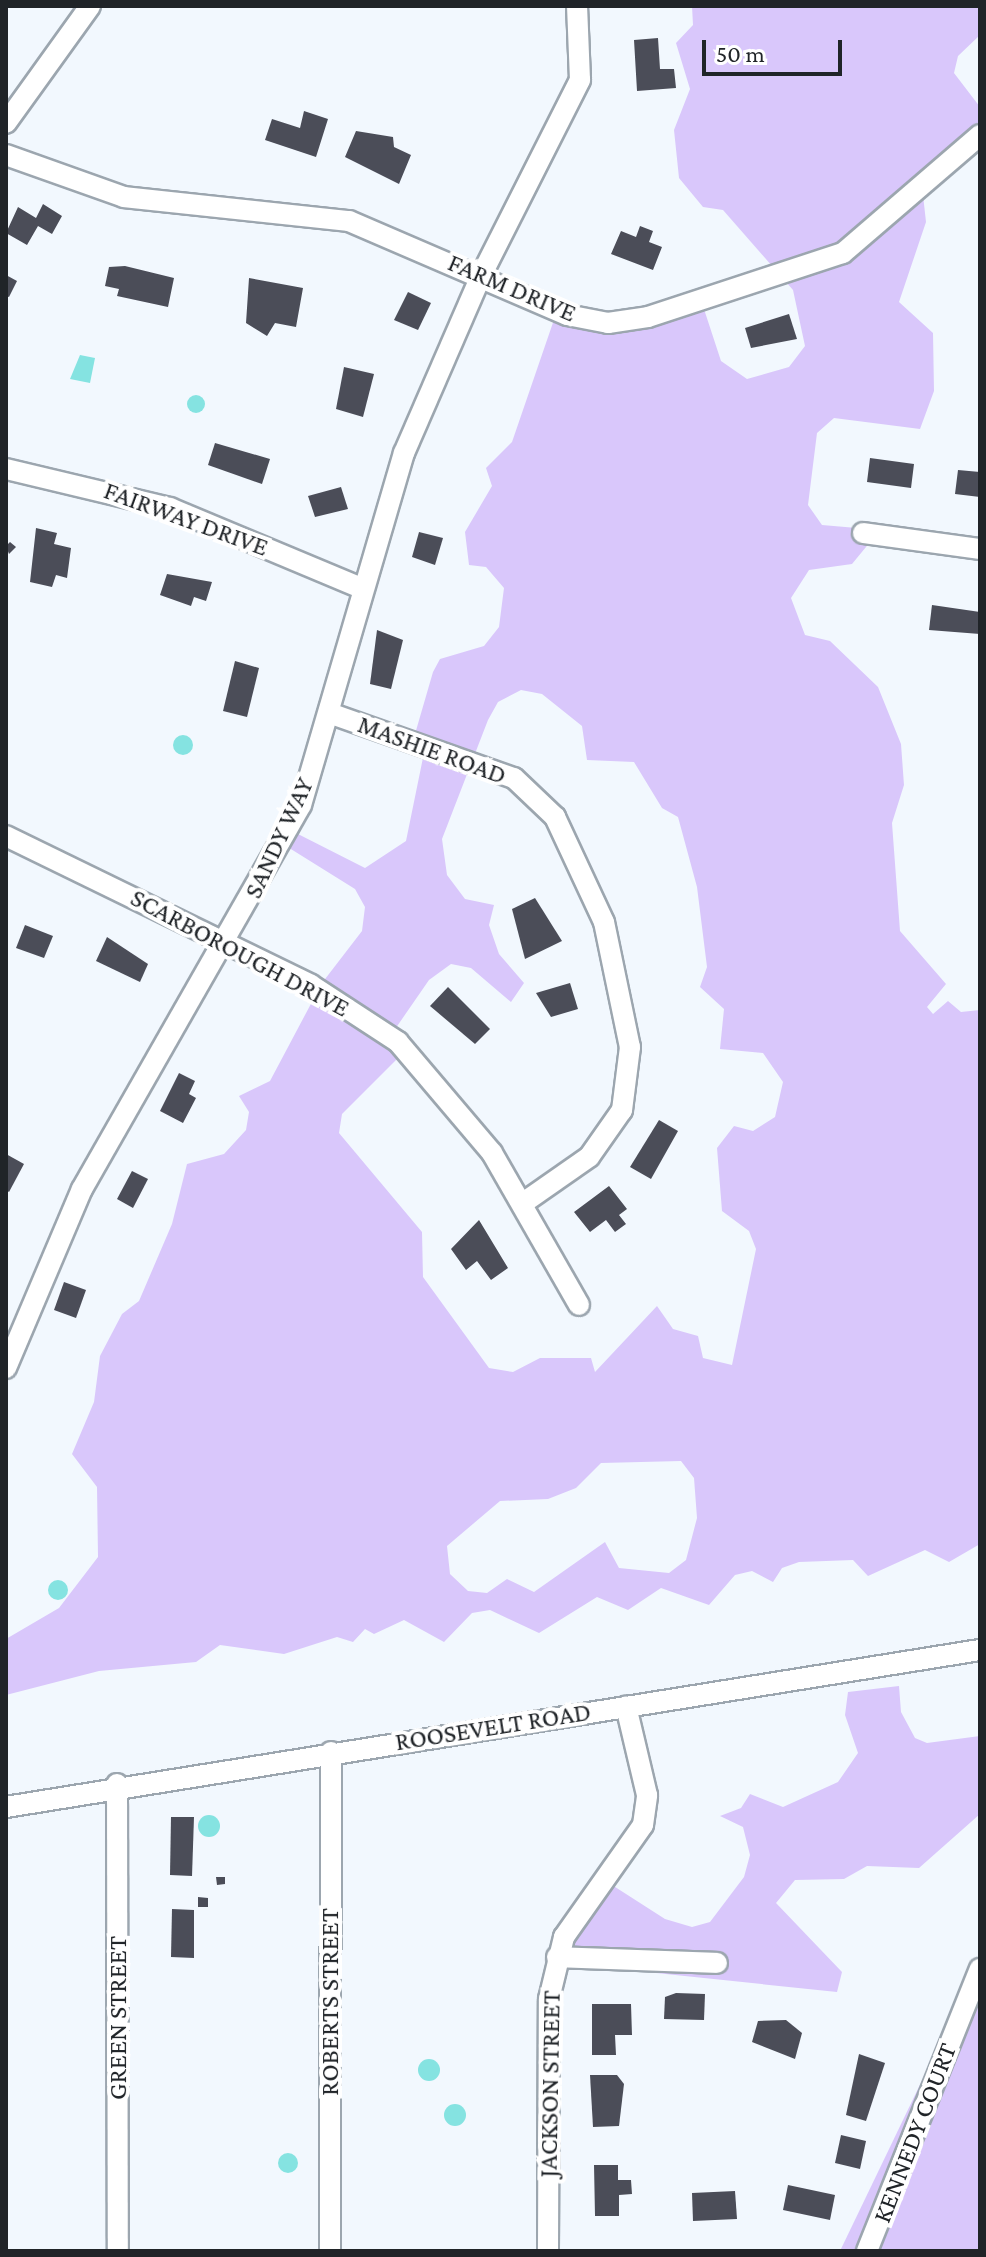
<!DOCTYPE html>
<html>
<head>
<meta charset="utf-8">
<style>
  body { margin:0 }
  #map { position:relative; width:986px; height:2257px; overflow:hidden; background:#f2f8fe; font-family:"Crimson Pro",serif }
  div>[style] { position:absolute }
  .green>* { inset:0; background:#d9c7fb }
  .water>* { inset:0; background:#85e3e1 }
  .round { border-radius:50% }
  .building>* { inset:0; background:#4b4d58 }
  .roads { filter:drop-shadow(2px 0 #9ca6af) drop-shadow(-2px 0 #9ca6af) drop-shadow(0 2px #9ca6af) drop-shadow(0 -2px #9ca6af) }
  .minor>* { height:20px; margin:-10px; padding:0 10px; transform-origin:10px; border-radius:10px; background:#fff }
  span { translate:-50% -50%; white-space:nowrap; text-align:center; line-height:1.15; -webkit-text-stroke:8px #fff; paint-order:stroke }
  .street-label { font-size:26px; color:#202428 }
  .frame { position:absolute; inset:0; border:8px solid #202428; pointer-events:none }
  .scale { position:absolute; left:702px; top:40px; width:140px; height:36px; box-sizing:border-box; border:4px solid #202428; border-top:0; padding-left:10px; font-size:24px; line-height:28px; white-space:nowrap; color:#202428; -webkit-text-stroke:6px #fff; paint-order:stroke }
</style>
</head>
<body>
<div id="map">
  <div class="green">
    <i style="clip-path:polygon(evenodd,692px 6px,980px 6px,980px 35px,958px 56px,954px 73px,980px 107px,980px 142px,923px 195px,926px 222px,899px 302px,933px 333px,934px 391px,920px 429px,834px 418px,817px 433px,808px 505px,822px 525px,880px 530px,852px 564px,809px 570px,791px 598px,805px 635px,830px 641px,878px 687px,901px 744px,904px 785px,892px 823px,900px 931px,946px 984px,927px 1007px,933px 1014px,948px 1001px,961px 1012px,980px 1010px,980px 1544px,949px 1562px,925px 1550px,868px 1576px,853px 1560px,799px 1562px,782px 1568px,773px 1582px,752px 1571px,735px 1575px,709px 1605px,661px 1588px,628px 1610px,597px 1597px,539px 1633px,490px 1610px,472px 1613px,444px 1642px,404px 1620px,374px 1634px,365px 1629px,353px 1642px,337px 1637px,284px 1654px,220px 1645px,196px 1662px,99px 1671px,6px 1695px,6px 1639px,59px 1608px,98px 1557px,97px 1487px,72px 1454px,94px 1402px,100px 1356px,122px 1314px,139px 1301px,172px 1224px,187px 1164px,224px 1154px,246px 1130px,249px 1112px,239px 1096px,270px 1081px,322px 983px,362px 931px,365px 907px,355px 889px,286px 846px,294px 832px,365px 868px,406px 841px,426px 743px,415px 734px,433px 672px,440px 659px,484px 646px,499px 627px,504px 588px,486px 567px,469px 565px,465px 532px,492px 486px,486px 468px,512px 442px,558px 308px,597px 318px,702px 303px,721px 361px,747px 379px,789px 367px,805px 346px,793px 290px,723px 210px,703px 207px,679px 178px,674px 130px,690px 89px,676px 43px,693px 25px,692px 6px,521px 690px,542px 694px,582px 726px,587px 760px,634px 762px,662px 808px,678px 817px,697px 887px,707px 967px,700px 987px,724px 1009px,720px 1049px,763px 1053px,783px 1082px,775px 1117px,753px 1131px,734px 1126px,717px 1148px,722px 1211px,749px 1231px,756px 1249px,732px 1365px,703px 1358px,698px 1336px,673px 1329px,657px 1306px,595px 1372px,591px 1358px,540px 1358px,513px 1372px,489px 1368px,423px 1277px,422px 1232px,339px 1133px,342px 1114px,405px 1051px,391px 1035px,429px 980px,451px 964px,471px 968px,511px 1002px,524px 983px,499px 954px,489px 925px,494px 905px,465px 899px,447px 875px,442px 839px,488px 720px,498px 702px,521px 690px,692px 6px,681px 1461px,694px 1478px,697px 1518px,686px 1560px,669px 1573px,619px 1568px,605px 1542px,534px 1592px,507px 1579px,487px 1593px,468px 1591px,450px 1574px,447px 1546px,500px 1501px,548px 1499px,576px 1488px,601px 1463px,681px 1461px)"></i>
    <i style="clip-path:polygon(899px 1686px,901px 1712px,915px 1738px,927px 1743px,980px 1736px,980px 1814px,919px 1868px,867px 1866px,844px 1879px,795px 1880px,776px 1903px,842px 1972px,837px 1992px,560px 1963px,567px 1934px,612px 1885px,665px 1919px,692px 1927px,710px 1922px,744px 1877px,750px 1855px,743px 1827px,720px 1816px,741px 1808px,750px 1794px,783px 1807px,838px 1782px,858px 1753px,845px 1715px,848px 1692px)"></i>
    <i style="clip-path:polygon(980px 1973px,980px 2251px,840px 2251px,953px 2016px)"></i>
  </div>
  <div class="water">
    <i style="clip-path:polygon(80px 355px,95px 358px,90px 383px,70px 379px)"></i>
    <i class="round" style="left:187px;top:395px;width:18px;height:18px"></i>
    <i class="round" style="left:173px;top:735px;width:20px;height:20px"></i>
    <i class="round" style="left:48px;top:1580px;width:20px;height:20px"></i>
    <i class="round" style="left:198px;top:1815px;width:22px;height:22px"></i>
    <i class="round" style="left:418px;top:2059px;width:22px;height:22px"></i>
    <i class="round" style="left:444px;top:2104px;width:22px;height:22px"></i>
    <i class="round" style="left:278px;top:2153px;width:20px;height:20px"></i>
  </div>
  <div class="building">
    <i style="clip-path:polygon(658px 38px,660px 69px,674px 69px,676px 88px,637px 91px,634px 40px)"></i>
    <i style="clip-path:polygon(304px 111px,328px 119px,316px 157px,265px 140px,272px 119px,300px 128px)"></i>
    <i style="clip-path:polygon(356px 131px,393px 137px,394px 147px,411px 155px,399px 184px,345px 157px)"></i>
    <i style="clip-path:polygon(43px 204px,62px 216px,52px 234px,38px 226px,27px 245px,6px 233px,18px 207px,36px 218px)"></i>
    <i style="clip-path:polygon(640px 226px,653px 231px,649px 242px,662px 247px,653px 270px,611px 254px,621px 231px,636px 237px)"></i>
    <i style="clip-path:polygon(125px 266px,174px 278px,168px 307px,117px 296px,119px 289px,105px 286px,109px 267px)"></i>
    <i style="clip-path:polygon(6px 275px,17px 281px,9px 297px,6px 296px)"></i>
    <i style="clip-path:polygon(249px 278px,303px 288px,296px 327px,275px 323px,267px 336px,246px 323px)"></i>
    <i style="clip-path:polygon(408px 292px,431px 303px,418px 330px,394px 320px)"></i>
    <i style="clip-path:polygon(789px 314px,797px 339px,751px 348px,745px 328px)"></i>
    <i style="clip-path:polygon(344px 367px,374px 374px,363px 417px,336px 409px)"></i>
    <i style="clip-path:polygon(215px 443px,270px 459px,262px 484px,208px 465px)"></i>
    <i style="clip-path:polygon(870px 458px,914px 464px,911px 488px,867px 482px)"></i>
    <i style="clip-path:polygon(958px 470px,980px 472px,980px 497px,955px 494px)"></i>
    <i style="clip-path:polygon(341px 487px,348px 509px,315px 517px,308px 496px)"></i>
    <i style="clip-path:polygon(36px 528px,57px 533px,54px 544px,71px 548px,67px 578px,56px 575px,52px 587px,30px 582px)"></i>
    <i style="clip-path:polygon(419px 532px,443px 538px,435px 565px,412px 557px)"></i>
    <i style="clip-path:polygon(10px 542px,16px 547px,9px 554px,6px 546px)"></i>
    <i style="clip-path:polygon(167px 574px,212px 582px,206px 601px,194px 597px,191px 606px,160px 595px)"></i>
    <i style="clip-path:polygon(932px 605px,980px 612px,980px 634px,929px 630px)"></i>
    <i style="clip-path:polygon(377px 630px,403px 640px,391px 689px,370px 684px)"></i>
    <i style="clip-path:polygon(235px 661px,259px 668px,247px 717px,223px 711px)"></i>
    <i style="clip-path:polygon(535px 898px,562px 941px,525px 959px,512px 909px)"></i>
    <i style="clip-path:polygon(25px 925px,53px 936px,44px 958px,16px 948px)"></i>
    <i style="clip-path:polygon(107px 937px,148px 964px,140px 982px,96px 961px)"></i>
    <i style="clip-path:polygon(570px 983px,578px 1009px,551px 1017px,536px 993px)"></i>
    <i style="clip-path:polygon(448px 987px,490px 1029px,475px 1044px,430px 1006px)"></i>
    <i style="clip-path:polygon(179px 1073px,195px 1081px,189px 1094px,196px 1098px,183px 1123px,160px 1111px)"></i>
    <i style="clip-path:polygon(659px 1120px,678px 1131px,651px 1179px,630px 1167px)"></i>
    <i style="clip-path:polygon(6px 1154px,24px 1164px,9px 1192px,6px 1190px)"></i>
    <i style="clip-path:polygon(132px 1171px,148px 1179px,133px 1208px,117px 1199px)"></i>
    <i style="clip-path:polygon(609px 1186px,627px 1209px,619px 1215px,626px 1224px,615px 1232px,606px 1220px,590px 1232px,574px 1212px)"></i>
    <i style="clip-path:polygon(479px 1220px,508px 1268px,491px 1280px,477px 1261px,466px 1270px,451px 1249px)"></i>
    <i style="clip-path:polygon(64px 1282px,86px 1290px,76px 1318px,54px 1310px)"></i>
    <i style="clip-path:polygon(171px 1817px,194px 1817px,192px 1876px,170px 1875px)"></i>
    <i style="clip-path:polygon(216px 1877px,225px 1877px,225px 1884px,217px 1885px)"></i>
    <i style="clip-path:polygon(198px 1897px,208px 1898px,208px 1907px,198px 1907px)"></i>
    <i style="clip-path:polygon(172px 1909px,194px 1910px,194px 1958px,171px 1957px)"></i>
    <i style="clip-path:polygon(676px 1993px,705px 1994px,704px 2020px,664px 2019px,665px 1997px)"></i>
    <i style="clip-path:polygon(592px 2004px,631px 2004px,632px 2035px,615px 2035px,616px 2055px,592px 2055px)"></i>
    <i style="clip-path:polygon(786px 2020px,802px 2033px,795px 2059px,752px 2042px,758px 2021px)"></i>
    <i style="clip-path:polygon(859px 2054px,885px 2063px,866px 2121px,846px 2115px)"></i>
    <i style="clip-path:polygon(590px 2075px,617px 2075px,624px 2084px,619px 2126px,593px 2127px)"></i>
    <i style="clip-path:polygon(841px 2135px,866px 2141px,860px 2169px,835px 2163px)"></i>
    <i style="clip-path:polygon(594px 2165px,618px 2165px,618px 2180px,631px 2180px,632px 2194px,619px 2195px,619px 2216px,595px 2216px)"></i>
    <i style="clip-path:polygon(788px 2185px,835px 2195px,830px 2220px,783px 2210px)"></i>
    <i style="clip-path:polygon(735px 2191px,737px 2219px,693px 2221px,692px 2193px)"></i>
  </div>
  <div class="roads">
    <div class="minor">
      <i style="left:6px;top:123px;width:144px;rotate:-54.3deg"></i>
      <i style="left:6px;top:155px;width:125px;rotate:19.6deg"></i>
      <i style="left:124px;top:197px;width:226px;rotate:6.1deg"></i>
      <i style="left:349px;top:221px;width:237px;rotate:23.3deg"></i>
      <i style="left:567px;top:315px;width:42px;rotate:11deg"></i>
      <i style="left:608px;top:323px;width:40px;rotate:-8.5deg"></i>
      <i style="left:648px;top:317px;width:205px;rotate:-18.2deg"></i>
      <i style="left:843px;top:253px;width:181px;rotate:-40.7deg"></i>
      <i style="left:6px;top:469px;width:169px;rotate:13.4deg"></i>
      <i style="left:170px;top:508px;width:207px;rotate:22.7deg"></i>
      <i style="left:863px;top:533px;width:118px;rotate:7.8deg"></i>
      <i style="left:329px;top:713px;width:196px;rotate:19.4deg"></i>
      <i style="left:514px;top:778px;width:57px;rotate:43.6deg"></i>
      <i style="left:555px;top:817px;width:116px;rotate:65deg"></i>
      <i style="left:604px;top:922px;width:128px;rotate:78.3deg"></i>
      <i style="left:630px;top:1047px;width:64px;rotate:97.2deg"></i>
      <i style="left:622px;top:1110px;width:57px;rotate:125.1deg"></i>
      <i style="left:589px;top:1157px;width:80px;rotate:145.1deg"></i>
      <i style="left:6px;top:836px;width:339px;rotate:26deg"></i>
      <i style="left:311px;top:985px;width:104px;rotate:33.2deg"></i>
      <i style="left:398px;top:1042px;width:145px;rotate:49.7deg"></i>
      <i style="left:492px;top:1153px;width:175px;rotate:60.2deg"></i>
      <i style="left:6px;top:1368px;width:194px;rotate:-67deg"></i>
      <i style="left:82px;top:1189px;width:442px;rotate:-60.3deg"></i>
      <i style="left:301px;top:805px;width:367px;rotate:-73.7deg"></i>
      <i style="left:404px;top:453px;width:193px;rotate:-66.5deg"></i>
      <i style="left:481px;top:276px;width:220px;rotate:-63.2deg"></i>
      <i style="left:580px;top:80px;width:74px;rotate:-92.3deg"></i>
      <i style="left:117px;top:1784px;width:467px;rotate:89.9deg"></i>
      <i style="left:6px;top:1807px;width:987px;rotate:-9.16deg"></i>
      <i style="left:557px;top:1957px;width:160px;rotate:2.1deg"></i>
      <i style="left:330px;top:2251px;width:499px;rotate:-89.9deg"></i>
      <i style="left:548px;top:2251px;width:252px;rotate:-89.8deg"></i>
      <i style="left:549px;top:1999px;width:64px;rotate:-76.4deg"></i>
      <i style="left:564px;top:1937px;width:137px;rotate:-54.8deg"></i>
      <i style="left:643px;top:1825px;width:30px;rotate:-82deg"></i>
      <i style="left:647px;top:1795px;width:91px;rotate:-103.3deg"></i>
      <i style="left:867px;top:2251px;width:304px;rotate:-68.2deg"></i>
    </div>
  </div>
  <div class="street-label">
    <span style="left:512px;top:288px;rotate:23deg">FARM DRIVE</span>
    <span style="left:186px;top:519px;rotate:20deg">FAIRWAY DRIVE</span>
    <span style="left:432px;top:750px;rotate:20deg">MASHIE ROAD</span>
    <span style="left:279px;top:838px;rotate:-65deg">SANDY WAY</span>
    <span style="left:240px;top:953px;rotate:28deg">SCARBOROUGH DRIVE</span>
    <span style="left:493px;top:1727px;rotate:-9deg">ROOSEVELT ROAD</span>
    <span style="left:330px;top:2002px;rotate:-90deg">ROBERTS STREET</span>
    <span style="left:118px;top:2018px;rotate:-90deg">GREEN STREET</span>
    <span style="left:550px;top:2084px;rotate:-89deg">JACKSON STREET</span>
    <span style="left:915px;top:2133px;rotate:-69deg">KENNEDY COURT</span>
  </div>
  <div class="frame"></div>
  <div class="scale">50 m</div>
</div>
</body>
</html>
